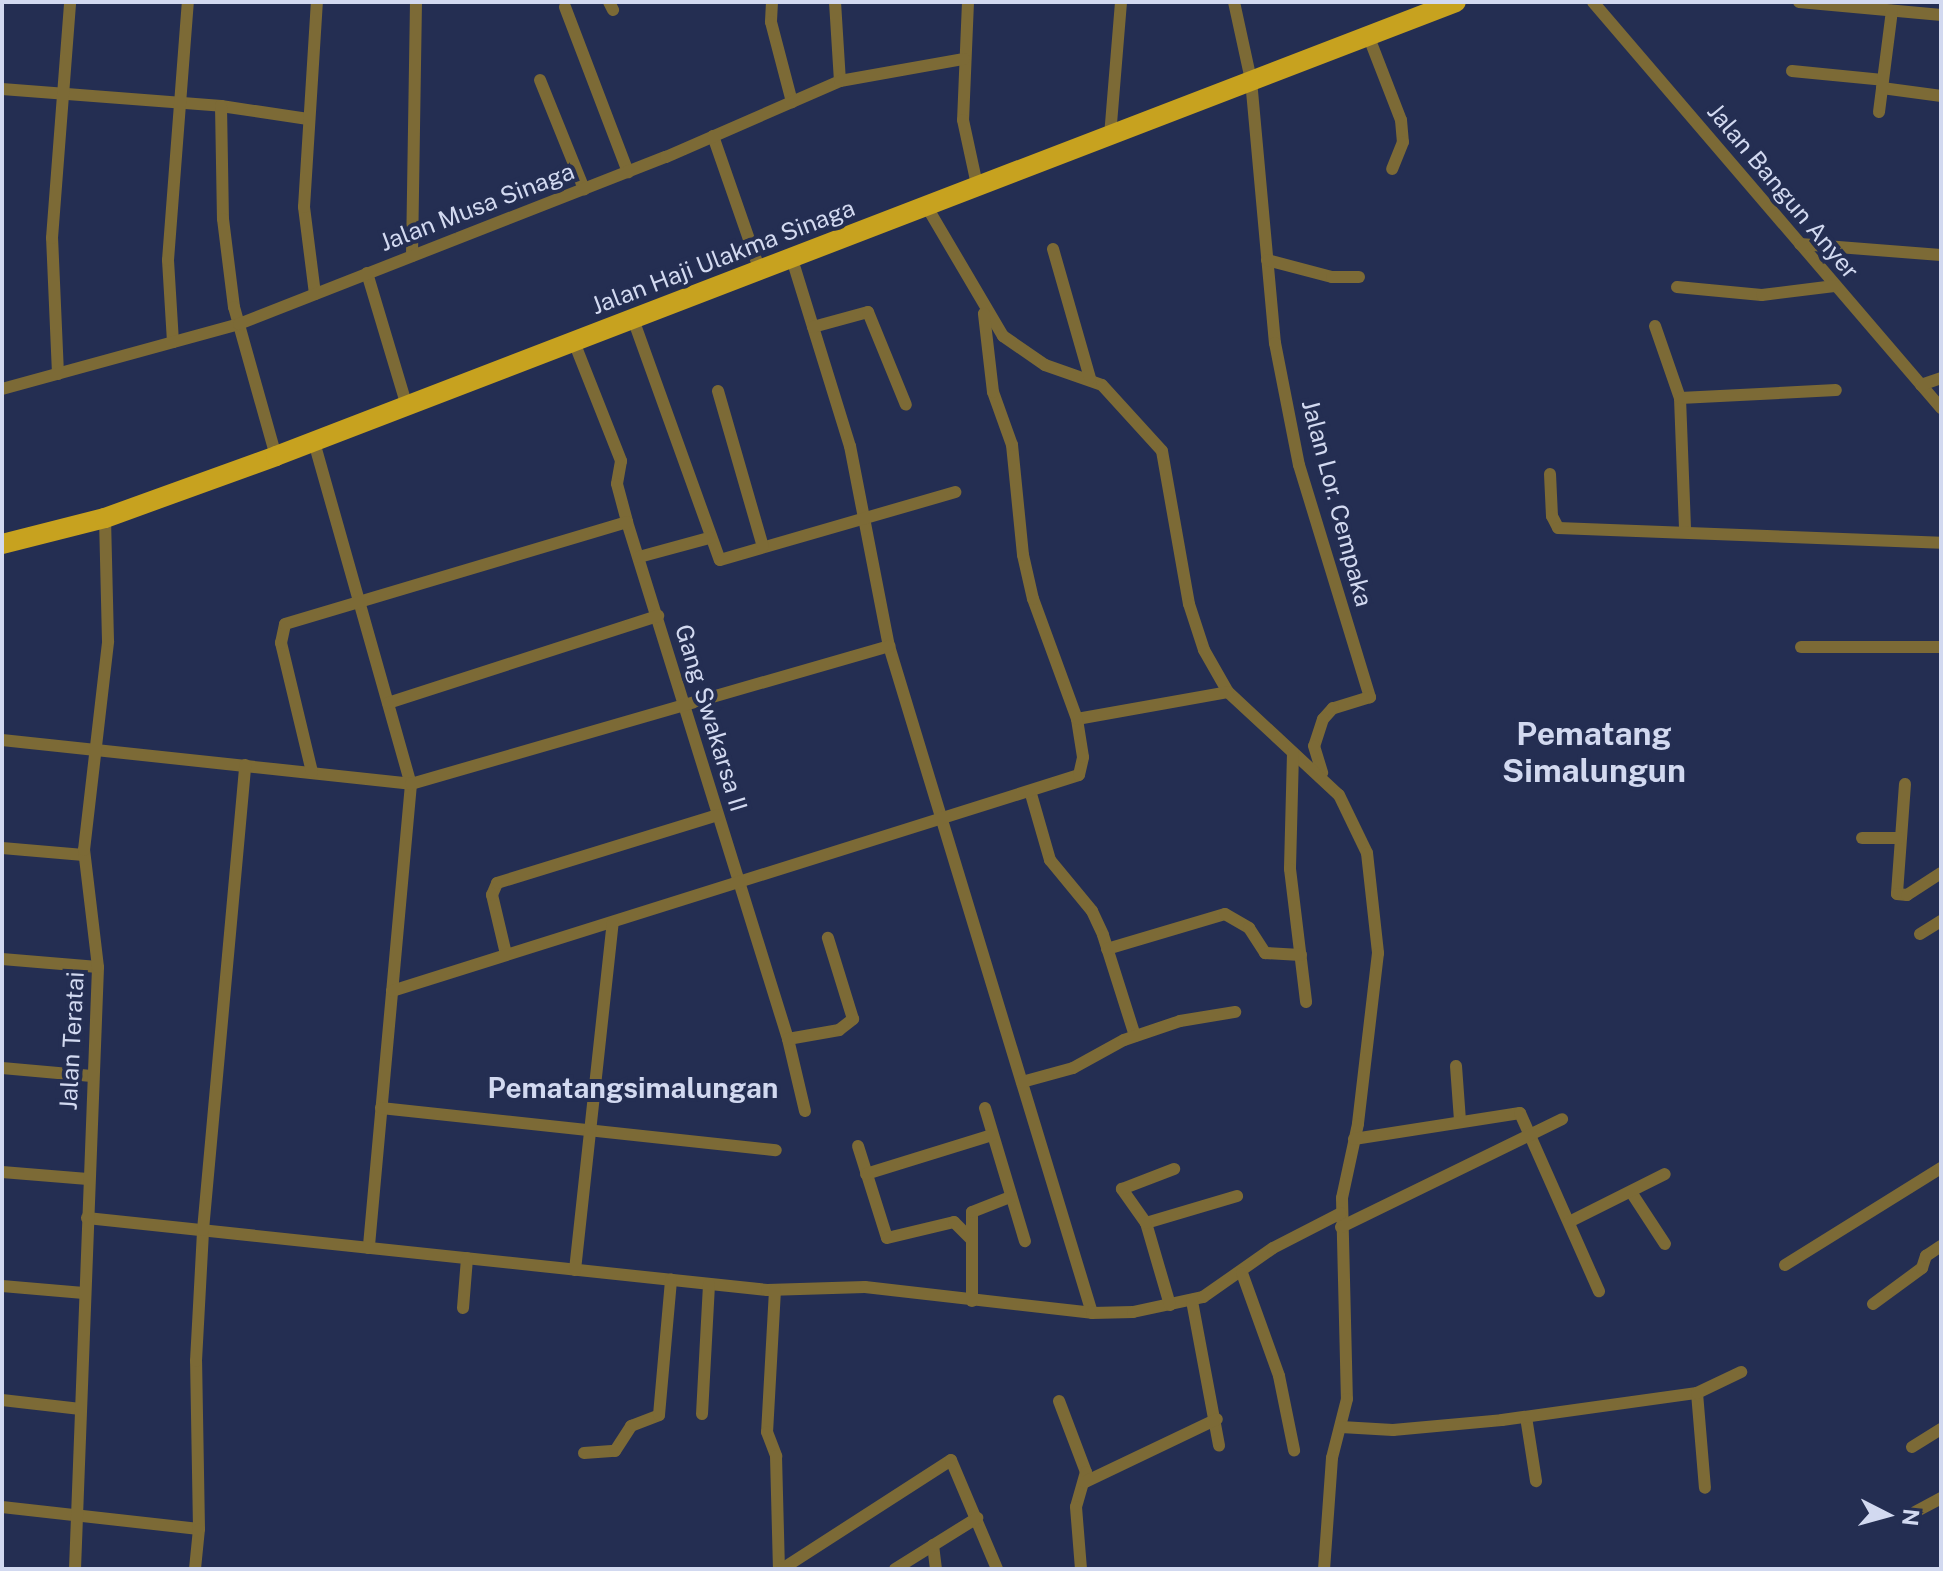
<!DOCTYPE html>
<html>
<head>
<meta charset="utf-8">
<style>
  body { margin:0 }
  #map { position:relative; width:1943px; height:1571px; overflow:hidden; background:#242e52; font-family:"Public Sans",sans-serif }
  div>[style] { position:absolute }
  .street>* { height:12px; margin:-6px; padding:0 6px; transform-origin:6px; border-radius:6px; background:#7c6a36 }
  .primary>* { height:20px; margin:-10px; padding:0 10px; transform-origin:10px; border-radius:10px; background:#c7a21f }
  span { translate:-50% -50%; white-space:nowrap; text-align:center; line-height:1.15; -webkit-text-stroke:8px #242e52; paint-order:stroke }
  .street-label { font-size:24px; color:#d2d9f0 }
  .quarter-label { font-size:28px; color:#d2d9f0; font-weight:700 }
  .district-label { font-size:32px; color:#d2d9f0; font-weight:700 }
  .frame { position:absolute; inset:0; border:4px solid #d2d9f0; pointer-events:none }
  .north { position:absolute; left:1847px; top:1475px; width:80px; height:80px; -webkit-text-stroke:6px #242e52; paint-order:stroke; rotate:96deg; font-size:22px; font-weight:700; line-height:32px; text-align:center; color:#d2d9f0 }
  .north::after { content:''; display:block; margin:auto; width:28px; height:36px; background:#d2d9f0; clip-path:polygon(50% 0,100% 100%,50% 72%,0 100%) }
</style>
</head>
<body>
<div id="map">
  <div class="street">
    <i style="left:609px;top:2px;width:9px;rotate:63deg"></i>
    <i style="left:772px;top:2px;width:20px;rotate:93deg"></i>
    <i style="left:771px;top:22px;width:83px;rotate:75.3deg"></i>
    <i style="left:835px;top:2px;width:79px;rotate:86.4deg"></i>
    <i style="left:968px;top:2px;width:118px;rotate:92.4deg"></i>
    <i style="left:963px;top:120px;width:66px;rotate:77.8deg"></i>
    <i style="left:1234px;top:2px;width:80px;rotate:77.7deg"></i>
    <i style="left:1251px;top:80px;width:264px;rotate:84.8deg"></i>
    <i style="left:1275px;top:343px;width:124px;rotate:78.9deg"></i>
    <i style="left:1299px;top:465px;width:243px;rotate:73deg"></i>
    <i style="left:1370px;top:697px;width:39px;rotate:163deg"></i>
    <i style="left:1333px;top:708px;width:15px;rotate:132deg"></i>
    <i style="left:1323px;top:719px;width:28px;rotate:108deg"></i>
    <i style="left:1314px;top:746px;width:28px;rotate:73deg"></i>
    <i style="left:1593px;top:2px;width:535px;rotate:49.4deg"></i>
    <i style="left:1799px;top:2px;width:143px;rotate:5.2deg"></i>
    <i style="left:565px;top:7px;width:177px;rotate:69.1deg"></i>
    <i style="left:1368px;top:35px;width:91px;rotate:68.8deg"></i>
    <i style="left:1401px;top:120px;width:22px;rotate:85deg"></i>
    <i style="left:1403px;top:142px;width:29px;rotate:112deg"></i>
    <i style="left:1792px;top:71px;width:91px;rotate:5.6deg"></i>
    <i style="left:540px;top:80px;width:118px;rotate:68deg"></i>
    <i style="left:1882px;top:88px;width:60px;rotate:7.7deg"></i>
    <i style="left:2px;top:89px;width:220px;rotate:4.4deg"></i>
    <i style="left:221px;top:106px;width:88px;rotate:8.5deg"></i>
    <i style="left:221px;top:106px;width:113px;rotate:89deg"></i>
    <i style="left:223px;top:219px;width:89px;rotate:82.9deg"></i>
    <i style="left:234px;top:307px;width:155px;rotate:74.3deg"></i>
    <i style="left:1879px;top:112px;width:102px;rotate:-82.7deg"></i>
    <i style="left:713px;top:136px;width:143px;rotate:70.8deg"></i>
    <i style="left:1110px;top:136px;width:134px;rotate:-85.3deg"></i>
    <i style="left:927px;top:207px;width:150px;rotate:59.5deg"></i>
    <i style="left:1003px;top:336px;width:51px;rotate:34.6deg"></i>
    <i style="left:1045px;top:365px;width:60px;rotate:19.3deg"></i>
    <i style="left:1102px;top:385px;width:89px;rotate:47.7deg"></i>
    <i style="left:1162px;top:451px;width:155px;rotate:80deg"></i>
    <i style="left:1189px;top:604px;width:48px;rotate:71.9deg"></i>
    <i style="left:1204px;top:650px;width:48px;rotate:60.3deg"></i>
    <i style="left:1228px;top:692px;width:151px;rotate:42.9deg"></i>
    <i style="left:1339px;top:795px;width:64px;rotate:64.2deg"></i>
    <i style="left:1367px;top:853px;width:101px;rotate:83.7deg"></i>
    <i style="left:1378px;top:953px;width:172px;rotate:96.7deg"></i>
    <i style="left:1358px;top:1124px;width:76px;rotate:102.2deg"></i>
    <i style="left:1342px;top:1198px;width:201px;rotate:88.6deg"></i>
    <i style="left:1347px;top:1399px;width:61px;rotate:104.3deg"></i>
    <i style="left:1332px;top:1458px;width:111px;rotate:94.1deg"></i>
    <i style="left:1800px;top:244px;width:141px;rotate:4.5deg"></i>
    <i style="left:1053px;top:249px;width:134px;rotate:74deg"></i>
    <i style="left:412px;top:256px;width:254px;rotate:-89.1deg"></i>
    <i style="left:792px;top:259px;width:196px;rotate:72.8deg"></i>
    <i style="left:850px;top:446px;width:204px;rotate:79deg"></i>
    <i style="left:889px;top:646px;width:697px;rotate:73.07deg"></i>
    <i style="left:1267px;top:260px;width:67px;rotate:14.7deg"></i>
    <i style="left:1332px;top:277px;width:27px"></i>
    <i style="left:367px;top:273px;width:139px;rotate:73.3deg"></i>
    <i style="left:1677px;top:287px;width:85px;rotate:5.4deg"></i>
    <i style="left:1762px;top:295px;width:73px;rotate:-7.1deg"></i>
    <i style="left:315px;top:294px;width:88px;rotate:-97.2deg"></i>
    <i style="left:304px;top:207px;width:205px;rotate:-86.4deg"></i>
    <i style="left:633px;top:319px;width:256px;rotate:70.2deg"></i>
    <i style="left:720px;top:560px;width:245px;rotate:-16.1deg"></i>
    <i style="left:1655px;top:326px;width:76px;rotate:70.9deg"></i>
    <i style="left:1680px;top:398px;width:132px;rotate:87.8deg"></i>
    <i style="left:813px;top:327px;width:57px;rotate:-15.3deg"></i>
    <i style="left:868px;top:312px;width:100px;rotate:67.8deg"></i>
    <i style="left:173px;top:342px;width:82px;rotate:-93.5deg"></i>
    <i style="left:168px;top:260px;width:259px;rotate:-85.6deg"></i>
    <i style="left:574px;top:342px;width:128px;rotate:68.4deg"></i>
    <i style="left:621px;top:461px;width:23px;rotate:100deg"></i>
    <i style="left:617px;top:484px;width:39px;rotate:75deg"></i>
    <i style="left:627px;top:522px;width:541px;rotate:72.7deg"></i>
    <i style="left:788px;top:1039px;width:74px;rotate:76.7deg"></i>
    <i style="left:58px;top:374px;width:136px;rotate:-92.5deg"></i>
    <i style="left:52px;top:238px;width:237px;rotate:-85.6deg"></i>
    <i style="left:1921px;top:385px;width:21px;rotate:-19deg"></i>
    <i style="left:2px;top:389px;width:246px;rotate:-15.3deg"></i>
    <i style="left:239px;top:324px;width:458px;rotate:-21.4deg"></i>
    <i style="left:666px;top:157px;width:190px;rotate:-23.6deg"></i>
    <i style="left:840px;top:81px;width:126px;rotate:-10.1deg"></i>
    <i style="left:718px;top:391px;width:162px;rotate:73.9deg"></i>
    <i style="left:1680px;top:398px;width:156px;rotate:-2.9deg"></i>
    <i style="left:314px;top:442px;width:355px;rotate:74.2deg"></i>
    <i style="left:411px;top:784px;width:466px;rotate:95.2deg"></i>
    <i style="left:1550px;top:474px;width:42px;rotate:87.3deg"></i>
    <i style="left:1552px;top:516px;width:13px;rotate:63deg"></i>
    <i style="left:1558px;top:528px;width:383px;rotate:2.2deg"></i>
    <i style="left:639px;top:557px;width:73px;rotate:-15.2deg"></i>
    <i style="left:1801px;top:647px;width:140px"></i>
    <i style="left:388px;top:703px;width:284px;rotate:-17.9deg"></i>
    <i style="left:1077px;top:719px;width:153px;rotate:-10.1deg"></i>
    <i style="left:2px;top:740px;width:411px;rotate:6.1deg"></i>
    <i style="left:411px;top:784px;width:498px;rotate:-16.1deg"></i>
    <i style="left:1293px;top:753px;width:116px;rotate:91.5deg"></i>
    <i style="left:1290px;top:869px;width:134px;rotate:83.1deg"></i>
    <i style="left:312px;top:772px;width:133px;rotate:-103.5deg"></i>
    <i style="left:281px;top:643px;width:19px;rotate:-78deg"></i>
    <i style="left:285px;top:624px;width:357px;rotate:-16.6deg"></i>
    <i style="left:1905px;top:784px;width:110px;rotate:94.2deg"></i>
    <i style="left:1897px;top:894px;width:10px;rotate:6deg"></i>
    <i style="left:1907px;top:895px;width:40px;rotate:-32.9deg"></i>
    <i style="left:1031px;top:794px;width:69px;rotate:73.9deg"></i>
    <i style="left:1050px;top:860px;width:66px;rotate:50.5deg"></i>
    <i style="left:1092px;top:911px;width:26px;rotate:65deg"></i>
    <i style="left:1103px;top:935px;width:106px;rotate:72.4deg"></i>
    <i style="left:1862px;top:838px;width:37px"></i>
    <i style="left:2px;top:848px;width:82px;rotate:4.9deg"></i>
    <i style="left:1920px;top:934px;width:25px;rotate:-32deg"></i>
    <i style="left:1107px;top:949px;width:123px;rotate:-16.5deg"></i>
    <i style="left:1225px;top:914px;width:28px;rotate:30deg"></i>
    <i style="left:1249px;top:928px;width:30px;rotate:57deg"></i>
    <i style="left:1265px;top:953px;width:36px;rotate:3deg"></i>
    <i style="left:506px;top:954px;width:61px;rotate:-103.3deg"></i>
    <i style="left:492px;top:895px;width:13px;rotate:-67deg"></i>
    <i style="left:497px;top:883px;width:231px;rotate:-17.1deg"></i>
    <i style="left:2px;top:959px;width:96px;rotate:4.8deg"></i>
    <i style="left:392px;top:991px;width:720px;rotate:-17.45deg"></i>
    <i style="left:1079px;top:775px;width:18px;rotate:-77deg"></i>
    <i style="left:1083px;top:757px;width:38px;rotate:-99deg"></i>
    <i style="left:1077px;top:719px;width:128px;rotate:-110.1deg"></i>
    <i style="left:1033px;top:599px;width:45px;rotate:-102.8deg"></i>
    <i style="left:1023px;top:555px;width:111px;rotate:-95.7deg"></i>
    <i style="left:1012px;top:445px;width:56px;rotate:-109.7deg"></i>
    <i style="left:993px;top:392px;width:79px;rotate:-96.6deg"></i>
    <i style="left:788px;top:1039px;width:52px;rotate:-10deg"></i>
    <i style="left:839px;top:1030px;width:18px;rotate:-38deg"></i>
    <i style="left:853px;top:1019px;width:85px;rotate:-107.2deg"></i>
    <i style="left:1456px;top:1066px;width:54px;rotate:85.8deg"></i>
    <i style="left:2px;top:1068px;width:90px;rotate:5.1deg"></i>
    <i style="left:1022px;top:1082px;width:53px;rotate:-15.4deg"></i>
    <i style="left:1073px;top:1068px;width:58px;rotate:-28.8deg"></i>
    <i style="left:1124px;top:1040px;width:59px;rotate:-18.7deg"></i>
    <i style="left:1180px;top:1021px;width:56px;rotate:-9.3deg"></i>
    <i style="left:381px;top:1108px;width:397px;rotate:6.1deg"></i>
    <i style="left:985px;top:1108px;width:139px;rotate:73.3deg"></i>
    <i style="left:1354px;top:1139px;width:168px;rotate:-8.9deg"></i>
    <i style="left:1520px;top:1113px;width:195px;rotate:66.1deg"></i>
    <i style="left:858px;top:1146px;width:96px;rotate:72.5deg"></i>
    <i style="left:887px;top:1238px;width:69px;rotate:-13.4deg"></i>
    <i style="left:954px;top:1222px;width:23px;rotate:45deg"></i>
    <i style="left:2px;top:1172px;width:86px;rotate:4.7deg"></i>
    <i style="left:866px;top:1174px;width:132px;rotate:-17.2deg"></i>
    <i style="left:1631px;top:1192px;width:62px;rotate:56.8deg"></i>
    <i style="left:87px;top:1218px;width:684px;rotate:6.04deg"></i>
    <i style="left:767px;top:1290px;width:98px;rotate:-1.8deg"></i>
    <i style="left:865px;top:1287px;width:228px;rotate:6.5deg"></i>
    <i style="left:1092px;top:1313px;width:41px;rotate:-1.4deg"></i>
    <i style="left:1133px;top:1312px;width:72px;rotate:-12.1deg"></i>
    <i style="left:1203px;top:1297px;width:85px;rotate:-35deg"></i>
    <i style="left:1273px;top:1248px;width:76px;rotate:-27.2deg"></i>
    <i style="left:1569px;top:1222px;width:107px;rotate:-26.6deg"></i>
    <i style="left:1146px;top:1223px;width:95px;rotate:-16.5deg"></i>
    <i style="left:1341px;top:1227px;width:246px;rotate:-26deg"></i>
    <i style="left:1785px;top:1265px;width:184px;rotate:-31.9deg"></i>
    <i style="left:575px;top:1270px;width:349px;rotate:-83.8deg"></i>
    <i style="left:1242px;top:1273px;width:109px;rotate:70.2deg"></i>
    <i style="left:1279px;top:1376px;width:76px;rotate:78.5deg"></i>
    <i style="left:2px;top:1286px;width:82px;rotate:4.9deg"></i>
    <i style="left:775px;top:1290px;width:142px;rotate:93.2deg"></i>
    <i style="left:767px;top:1432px;width:26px;rotate:69deg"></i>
    <i style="left:776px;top:1456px;width:113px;rotate:88.5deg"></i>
    <i style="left:972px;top:1301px;width:89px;rotate:-90deg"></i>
    <i style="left:972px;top:1212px;width:41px;rotate:-21.5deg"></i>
    <i style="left:1192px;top:1301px;width:147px;rotate:79.4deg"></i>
    <i style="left:1873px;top:1304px;width:61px;rotate:-36.3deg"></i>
    <i style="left:1922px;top:1268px;width:13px;rotate:-72deg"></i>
    <i style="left:1926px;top:1256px;width:18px;rotate:-34deg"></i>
    <i style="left:1170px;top:1305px;width:85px;rotate:-106.3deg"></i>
    <i style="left:1146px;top:1223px;width:42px;rotate:-125.2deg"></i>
    <i style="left:1122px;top:1189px;width:56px;rotate:-21deg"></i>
    <i style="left:463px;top:1308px;width:50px;rotate:-85.4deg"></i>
    <i style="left:1697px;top:1393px;width:95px;rotate:85.2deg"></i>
    <i style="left:2px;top:1400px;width:79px;rotate:6.6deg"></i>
    <i style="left:1059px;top:1401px;width:76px;rotate:69.2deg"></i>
    <i style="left:1086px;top:1472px;width:36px;rotate:106deg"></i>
    <i style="left:1076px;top:1507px;width:62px;rotate:85.4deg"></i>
    <i style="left:702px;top:1414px;width:130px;rotate:-86.9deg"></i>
    <i style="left:1526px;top:1417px;width:65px;rotate:81.1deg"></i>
    <i style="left:1341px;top:1427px;width:52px;rotate:3.3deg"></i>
    <i style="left:1393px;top:1430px;width:109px;rotate:-5.2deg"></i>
    <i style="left:1502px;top:1420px;width:197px;rotate:-7.9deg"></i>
    <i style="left:1697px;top:1393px;width:49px;rotate:-25.5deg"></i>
    <i style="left:1912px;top:1447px;width:34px;rotate:-32deg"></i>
    <i style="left:584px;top:1453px;width:31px;rotate:-4deg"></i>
    <i style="left:615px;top:1451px;width:30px;rotate:-57deg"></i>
    <i style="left:631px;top:1426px;width:30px;rotate:-21deg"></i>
    <i style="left:659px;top:1415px;width:136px;rotate:-84.9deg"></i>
    <i style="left:1085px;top:1482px;width:146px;rotate:-25.5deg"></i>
    <i style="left:2px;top:1507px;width:198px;rotate:6.4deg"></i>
    <i style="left:199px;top:1529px;width:168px;rotate:-91deg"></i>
    <i style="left:196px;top:1361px;width:131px;rotate:-86.9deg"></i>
    <i style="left:203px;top:1230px;width:467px;rotate:-84.8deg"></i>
    <i style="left:1915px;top:1512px;width:30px;rotate:-28deg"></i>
    <i style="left:933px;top:1545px;width:24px;rotate:83deg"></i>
    <i style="left:75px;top:1569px;width:602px;rotate:-87.81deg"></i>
    <i style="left:98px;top:967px;width:118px;rotate:-96.8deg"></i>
    <i style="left:84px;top:850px;width:210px;rotate:-83.4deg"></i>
    <i style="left:108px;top:641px;width:123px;rotate:-91.4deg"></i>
    <i style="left:195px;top:1569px;width:40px;rotate:-84.3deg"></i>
    <i style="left:782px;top:1569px;width:201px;rotate:-32.8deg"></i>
    <i style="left:951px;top:1460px;width:118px;rotate:67.1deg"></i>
    <i style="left:895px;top:1569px;width:97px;rotate:-31.9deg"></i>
  </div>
  <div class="primary">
    <i style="left:2px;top:544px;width:106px;rotate:-14.2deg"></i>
    <i style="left:105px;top:518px;width:182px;rotate:-19.9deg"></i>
    <i style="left:276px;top:456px;width:1264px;rotate:-21.04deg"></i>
  </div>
  <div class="street-label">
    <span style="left:1783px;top:191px;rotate:50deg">Jalan Bangun Anyer</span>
    <span style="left:477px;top:207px;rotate:-21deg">Jalan Musa Sinaga</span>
    <span style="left:723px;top:257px;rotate:-21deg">Jalan Haji Ulakma Sinaga</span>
    <span style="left:1337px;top:503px;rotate:75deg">Jalan Lor. Cempaka</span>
    <span style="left:711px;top:718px;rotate:73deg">Gang Swakarsa II</span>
    <span style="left:72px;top:1041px;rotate:-87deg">Jalan Teratai</span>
  </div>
  <div class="quarter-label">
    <span style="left:633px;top:1088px">Pematangsimalungan</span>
  </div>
  <div class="district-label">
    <span style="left:1594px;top:753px">Pematang<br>Simalungun</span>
  </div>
  <div class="frame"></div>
  <div class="north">N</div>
</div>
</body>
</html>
